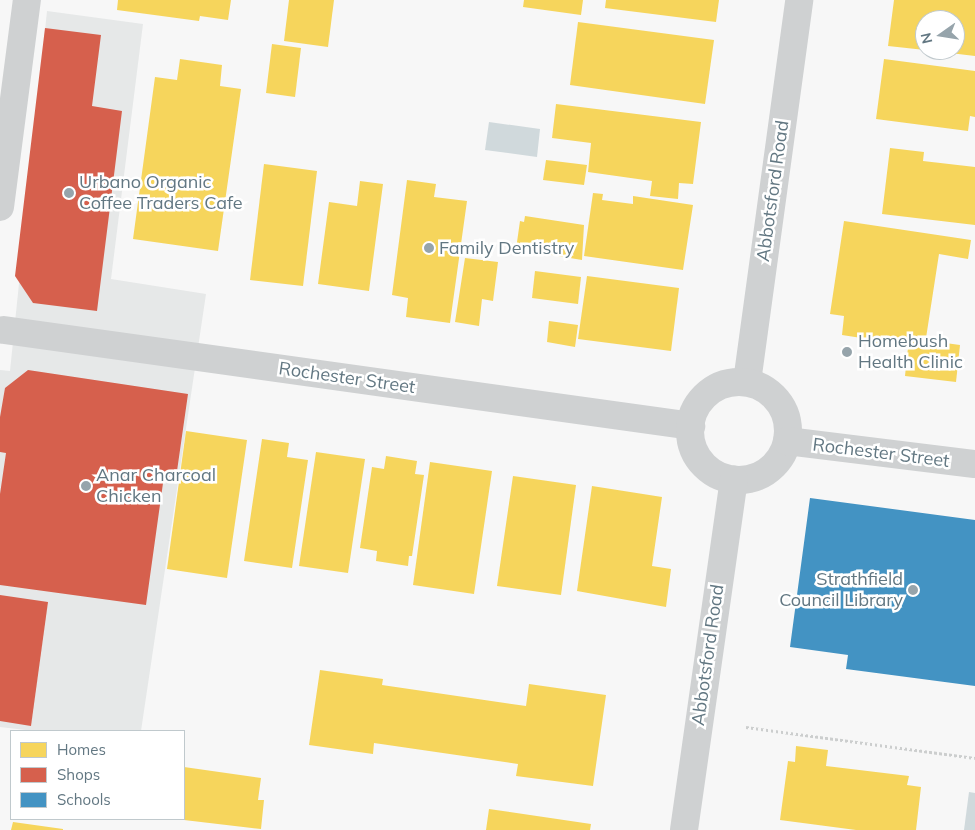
<!DOCTYPE html>
<html>
<head>
<meta charset="utf-8">
<style>
  body { margin:0 }
  #map { position:relative; width:975px; height:830px; overflow:hidden; background:#f7f7f7; font-family:Mulish,sans-serif }
  div>[style] { position:absolute }
  .built>* { inset:0; background:#e6e8e8 }
  .water>* { inset:0; background:#d0d9dc }
  .homes>* { inset:0; background:#f6d55c }
  .shops>* { inset:0; background:#d6604d }
  .schools>* { inset:0; background:#4393c3 }
  .path>* { height:3px; margin-top:-1.5px; transform-origin:0; background:repeating-linear-gradient(90deg,#cccece 0 2.5px,transparent 0 5px) }
  .street>* { height:28px; margin:-14px; padding:0 14px; transform-origin:14px; border-radius:14px; background:#cfd1d2 }
  .street>.ring { margin:-14px; padding:0; box-sizing:content-box; background:none; border:28px solid #cfd1d2; border-radius:50% }
  .dots>* { width:14px; height:14px; translate:-50% -50%; box-sizing:border-box; border:2px solid #fff; border-radius:50% }
  span { translate:-50% -50%; white-space:nowrap; text-align:center; line-height:1.15; -webkit-text-stroke:5px #fff; paint-order:stroke }
  .poi-label { font-size:18px; color:#627782 }
  .left { translate:0 -50%; text-align:left }
  .right { translate:-100% -50%; text-align:right }
  .street-label { font-size:18px; color:#627782 }
  .legend { position:absolute; left:10px; top:730px; width:175px; height:90px; box-sizing:border-box; background:#fff; border:1px solid #c0c9cd; margin:0; padding:6px 9px; list-style:none; font-size:15px; color:#627782 }
  .legend li { display:flex; align-items:center; gap:10px; height:25px }
  .legend b { width:25px; border:1px solid #c0c9cd }
  .north { position:absolute; left:915px; top:10px; width:50px; height:50px; box-sizing:border-box; background:#fff; border:1px solid #c0c9cd; border-radius:50%; rotate:257deg; font-size:14px; font-weight:700; line-height:20px; text-align:center; color:#627782 }
  .north::after { content:''; display:block; margin:auto; width:18px; height:22px; background:#96a4ab; clip-path:polygon(50% 0,100% 100%,50% 72%,0 100%) }
</style>
</head>
<body>
<div id="map">
  <div class="built">
    <i style="clip-path:polygon(47px 11px,143px 24px,111px 279px,206px 294px,141px 731px,34px 731px,0 727px,0 370px,10px 371px)"></i>
  </div>
  <div class="water">
    <i style="clip-path:polygon(489px 122px,540px 129px,537px 157px,485px 150px)"></i>
    <i style="clip-path:polygon(969px 792px,975px 793px,975px 830px,964px 830px)"></i>
  </div>
  <div class="homes">
    <i style="clip-path:polygon(118px 0,231px 0,228px 20px,200px 16px,199px 21px,117px 10px)"></i>
    <i style="clip-path:polygon(289px 0,334px 0,328px 47px,284px 41px)"></i>
    <i style="clip-path:polygon(524px 0,583px 0,581px 15px,523px 7px)"></i>
    <i style="clip-path:polygon(606px 0,719px 0,716px 22px,605px 8px)"></i>
    <i style="clip-path:polygon(894px 0,975px 0,975px 56px,933px 51px,955px 50px,955px 20px,925px 20px,925px 50px,888px 46px)"></i>
    <i style="clip-path:polygon(578px 22px,714px 40px,705px 104px,570px 85px)"></i>
    <i style="clip-path:polygon(272px 44px,301px 48px,295px 97px,266px 93px)"></i>
    <i style="clip-path:polygon(180px 59px,222px 65px,220px 86px,241px 89px,218px 251px,133px 239px,155px 77px,177px 80px)"></i>
    <i style="clip-path:polygon(884px 59px,975px 71px,975px 117px,970px 116px,968px 131px,876px 119px)"></i>
    <i style="clip-path:polygon(556px 104px,701px 122px,693px 184px,679px 183px,678px 199px,650px 196px,652px 181px,588px 172px,591px 143px,552px 138px)"></i>
    <i style="clip-path:polygon(890px 148px,924px 152px,923px 161px,975px 167px,975px 225px,882px 214px)"></i>
    <i style="clip-path:polygon(546px 160px,587px 165px,584px 185px,543px 180px)"></i>
    <i style="clip-path:polygon(264px 164px,317px 171px,303px 286px,250px 280px)"></i>
    <i style="clip-path:polygon(407px 180px,436px 184px,434px 197px,467px 201px,450px 323px,406px 317px,408px 298px,392px 295px)"></i>
    <i style="clip-path:polygon(360px 181px,383px 184px,369px 291px,318px 284px,329px 202px,357px 206px)"></i>
    <i style="clip-path:polygon(593px 193px,603px 194px,602px 200px,633px 204px,633px 196px,693px 205px,683px 270px,584px 256px)"></i>
    <i style="clip-path:polygon(525px 216px,584px 225px,582px 260px,516px 249px,520px 221px,524px 222px)"></i>
    <i style="clip-path:polygon(844px 221px,971px 240px,968px 259px,939px 254px,926px 338px,908px 335px,906px 345px,883px 341px,883px 347px,867px 345px,868px 339px,842px 335px,844px 316px,830px 314px)"></i>
    <i style="clip-path:polygon(465px 258px,498px 262px,493px 301px,482px 299px,479px 326px,455px 322px)"></i>
    <i style="clip-path:polygon(535px 271px,581px 277px,578px 304px,532px 298px)"></i>
    <i style="clip-path:polygon(587px 276px,679px 288px,671px 351px,578px 339px)"></i>
    <i style="clip-path:polygon(549px 321px,578px 325px,575px 347px,547px 342px)"></i>
    <i style="clip-path:polygon(909px 338px,960px 345px,956px 382px,905px 376px)"></i>
    <i style="clip-path:polygon(186px 431px,247px 440px,227px 578px,167px 569px)"></i>
    <i style="clip-path:polygon(262px 439px,289px 443px,287px 457px,308px 460px,292px 568px,244px 561px)"></i>
    <i style="clip-path:polygon(316px 452px,365px 459px,348px 573px,299px 566px)"></i>
    <i style="clip-path:polygon(386px 456px,417px 461px,415px 474px,424px 475px,412px 556px,409px 556px,408px 566px,376px 561px,377px 551px,360px 548px,372px 467px,384px 469px)"></i>
    <i style="clip-path:polygon(430px 462px,492px 471px,474px 594px,413px 585px)"></i>
    <i style="clip-path:polygon(513px 476px,576px 485px,561px 595px,497px 586px)"></i>
    <i style="clip-path:polygon(592px 486px,662px 497px,652px 566px,671px 569px,666px 607px,577px 591px)"></i>
    <i style="clip-path:polygon(320px 670px,383px 679px,382px 685px,526px 706px,529px 684px,606px 695px,593px 786px,516px 776px,518px 764px,374px 743px,373px 754px,309px 745px)"></i>
    <i style="clip-path:polygon(796px 746px,828px 750px,826px 766px,909px 776px,907px 785px,921px 787px,916px 830px,856px 830px,780px 820px,788px 761px,795px 762px)"></i>
    <i style="clip-path:polygon(184px 767px,261px 778px,258px 800px,264px 800px,261px 829px,184px 820px)"></i>
    <i style="clip-path:polygon(489px 809px,591px 824px,590px 830px,486px 830px)"></i>
    <i style="clip-path:polygon(13px 822px,63px 829px,63px 830px,11px 830px)"></i>
  </div>
  <div class="shops">
    <i style="clip-path:polygon(45px 28px,101px 35px,92px 106px,122px 111px,97px 311px,33px 303px,15px 276px)"></i>
    <i style="clip-path:polygon(28px 370px,188px 394px,176px 478px,164px 476px,146px 605px,0 585px,0 494px,6px 453px,0 452px,0 417px,5px 388px)"></i>
    <i style="clip-path:polygon(0 595px,48px 602px,31px 726px,0 721px)"></i>
  </div>
  <div class="schools">
    <i style="clip-path:polygon(810px 498px,975px 520px,975px 686px,846px 669px,848px 655px,790px 647px)"></i>
  </div>
  <div class="path">
    <i style="left:746px;top:727px;width:231px;rotate:7.7deg"></i>
  </div>
  <div class="street">
    <i style="left:0;top:207px;width:209px;rotate:-82.6deg"></i>
    <i style="left:4px;top:330px;width:694px;rotate:7.95deg"></i>
    <i style="left:747px;top:382px;width:386px;rotate:-82.2deg"></i>
    <i class="ring" style="left:690px;top:382px;width:70px;height:70px"></i>
    <i style="left:787px;top:441px;width:189px;rotate:7deg"></i>
    <i style="left:684px;top:830px;width:354px;rotate:-81.9deg"></i>
  </div>
  <div class="dots">
    <i style="left:69px;top:193px;background:#96a4ab"></i>
    <i style="left:429px;top:248px;background:#96a4ab"></i>
    <i style="left:847px;top:352px;background:#96a4ab"></i>
    <i style="left:86px;top:486px;background:#96a4ab"></i>
    <i style="left:913px;top:590px;background:#96a4ab"></i>
  </div>
  <div class="poi-label">
    <span class="left" style="left:79px;top:193px">Urbano Organic<br>Coffee Traders Cafe</span>
    <span class="left" style="left:439px;top:248px">Family Dentistry</span>
    <span class="left" style="left:858px;top:352px">Homebush<br>Health Clinic</span>
    <span class="left" style="left:96px;top:486px">Anar Charcoal<br>Chicken</span>
    <span class="right" style="left:903px;top:590px">Strathfield<br>Council Library</span>
  </div>
  <div class="street-label">
    <span style="left:773px;top:191px;rotate:-82deg">Abbotsford Road</span>
    <span style="left:347px;top:378px;rotate:8deg">Rochester Street</span>
    <span style="left:881px;top:453px;rotate:7deg">Rochester Street</span>
    <span style="left:708px;top:655px;rotate:-82deg">Abbotsford Road</span>
  </div>
  <ul class="legend">
  <li><b style="height:14px;background:#f6d55c"></b>Homes</li>
  <li><b style="height:14px;background:#d6604d"></b>Shops</li>
  <li><b style="height:14px;background:#4393c3"></b>Schools</li>
  </ul>
  <div class="north">N</div>
</div>
</body>
</html>
